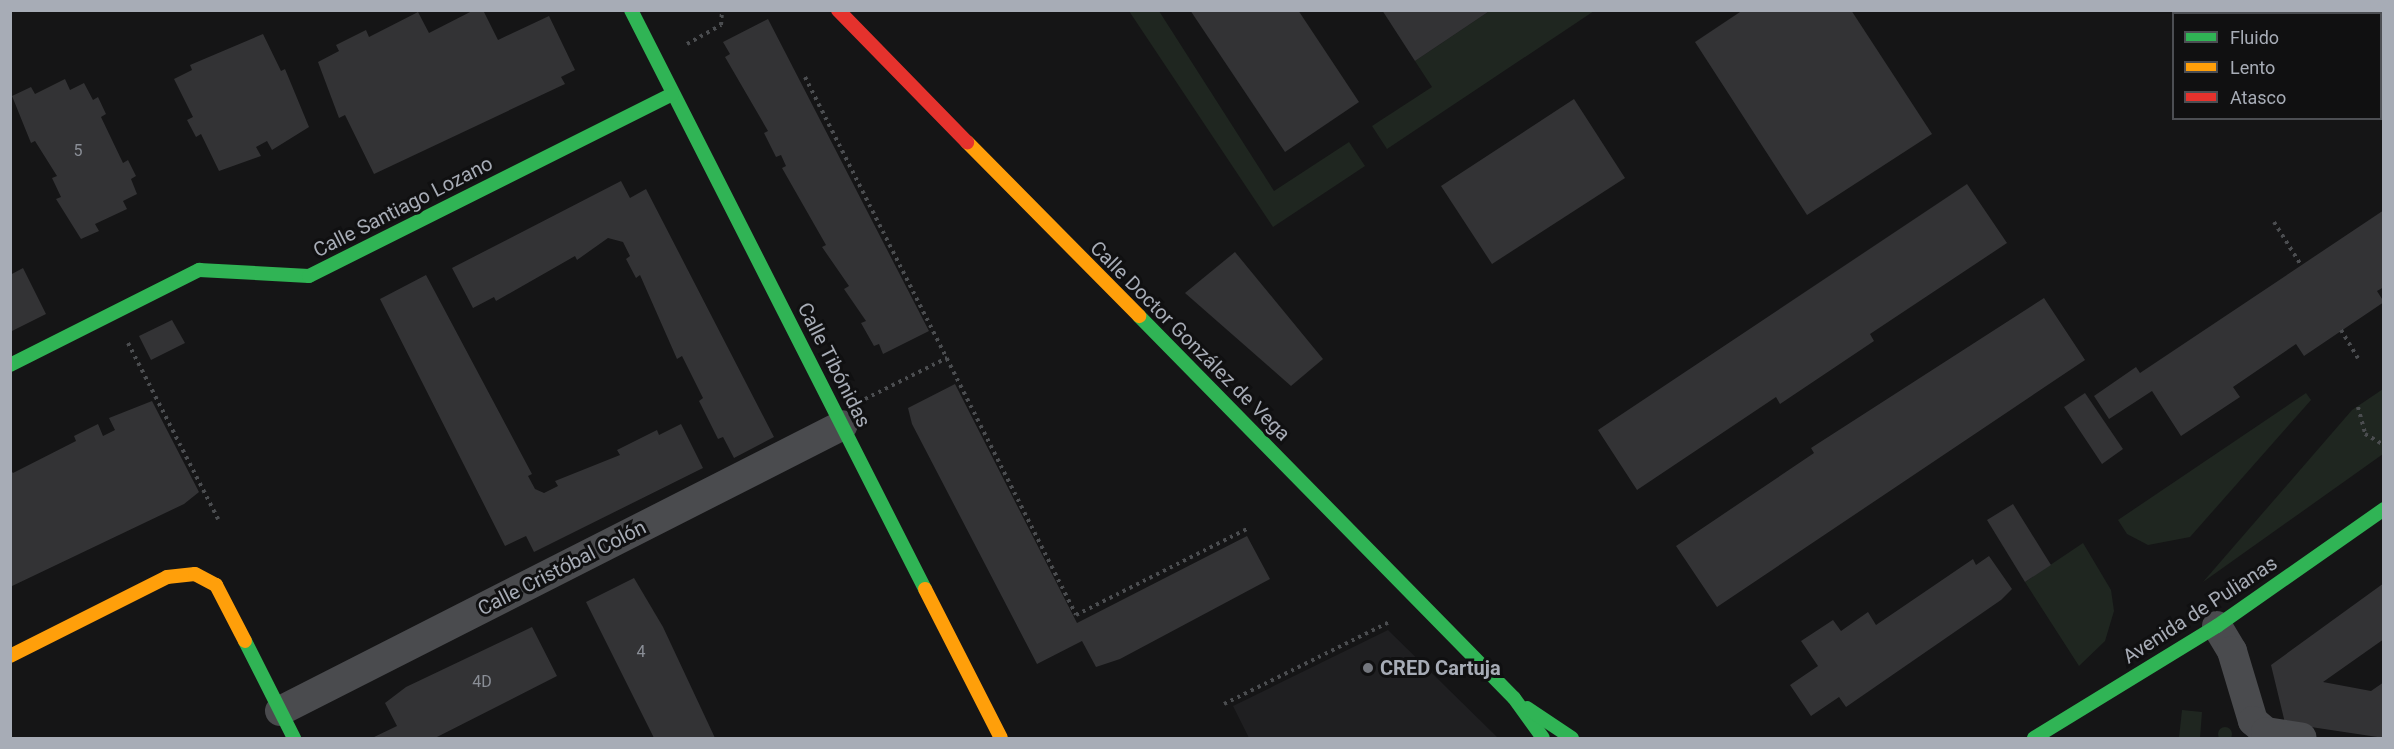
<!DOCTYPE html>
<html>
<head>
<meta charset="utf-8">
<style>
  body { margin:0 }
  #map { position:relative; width:2394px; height:749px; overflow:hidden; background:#151516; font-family:Roboto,sans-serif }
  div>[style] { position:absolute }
  .built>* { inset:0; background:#1f1f21 }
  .green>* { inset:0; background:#1f2620 }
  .round { border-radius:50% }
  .building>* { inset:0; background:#333335 }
  .path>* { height:4px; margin-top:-2px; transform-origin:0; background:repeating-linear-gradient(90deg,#4b4d50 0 3px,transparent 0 7.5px) }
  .street>* { height:30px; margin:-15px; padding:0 15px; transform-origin:15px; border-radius:15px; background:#4a4b4e }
  .fast>* { height:14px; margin:-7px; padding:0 7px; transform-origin:7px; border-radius:7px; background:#30b455 }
  .slow>* { height:14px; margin:-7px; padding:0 7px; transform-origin:7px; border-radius:7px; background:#ff9f0a }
  .jam>* { height:14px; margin:-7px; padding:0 7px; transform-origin:7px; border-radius:7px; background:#e5322d }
  .dots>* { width:16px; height:16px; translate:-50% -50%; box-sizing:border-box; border:3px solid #101011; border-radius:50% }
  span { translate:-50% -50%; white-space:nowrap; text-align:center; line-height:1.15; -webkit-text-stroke:6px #101011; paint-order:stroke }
  .number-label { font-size:16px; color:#8a8e96 }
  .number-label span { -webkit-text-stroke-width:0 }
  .street-label { font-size:20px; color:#a7acb6 }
  .poi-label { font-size:20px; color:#a7acb6; font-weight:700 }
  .left { translate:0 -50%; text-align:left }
  .frame { position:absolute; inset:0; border:12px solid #a7acb6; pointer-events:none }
  .legend { position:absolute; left:2172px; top:12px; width:210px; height:108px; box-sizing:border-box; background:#101011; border:2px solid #4c4e53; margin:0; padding:8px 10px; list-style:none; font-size:18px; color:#a7acb6 }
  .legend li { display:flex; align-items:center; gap:12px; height:30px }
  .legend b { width:30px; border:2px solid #4c4e53 }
</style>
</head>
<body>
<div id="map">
  <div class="built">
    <i style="clip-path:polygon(1388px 630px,1498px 738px,1249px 738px,1233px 706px)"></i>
  </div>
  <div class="green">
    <i style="clip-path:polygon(1491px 10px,1594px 11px,1387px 149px,1372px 126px,1432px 87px,1415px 61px)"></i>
    <i style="clip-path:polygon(1129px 11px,1159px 11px,1274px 191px,1349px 142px,1365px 166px,1273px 227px)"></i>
    <i style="clip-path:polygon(2383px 389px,2383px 454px,2203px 582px,2352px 410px)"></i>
    <i style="clip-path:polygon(2306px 393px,2311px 400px,2190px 537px,2148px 545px,2127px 534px,2118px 520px)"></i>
    <i style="clip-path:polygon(2083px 543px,2111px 590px,2114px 611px,2105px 641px,2079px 666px,2025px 582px)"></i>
    <i style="clip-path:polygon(2182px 710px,2202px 712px,2200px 738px,2179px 738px)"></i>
    <i class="round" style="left:2218px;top:727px;width:14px;height:14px"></i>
  </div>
  <div class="building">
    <i style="clip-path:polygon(474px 10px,483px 10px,498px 40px,549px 16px,575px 70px,561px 77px,565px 84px,374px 174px,345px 115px,339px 118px,318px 62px,339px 51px,336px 45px,366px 30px,369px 37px,418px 12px,429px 33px)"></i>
    <i style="clip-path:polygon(1190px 10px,1298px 10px,1359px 102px,1285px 152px)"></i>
    <i style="clip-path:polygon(1382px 10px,1491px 10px,1415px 61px)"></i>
    <i style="clip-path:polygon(1743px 10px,1851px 10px,1932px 134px,1807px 215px,1695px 42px)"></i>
    <i style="clip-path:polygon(768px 19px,929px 331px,883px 354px,879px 344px,874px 346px,861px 323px,866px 321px,844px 289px,849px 286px,822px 247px,826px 245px,782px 168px,786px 166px,781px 155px,776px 157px,764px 133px,768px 131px,725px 57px,730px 54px,723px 42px)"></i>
    <i style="clip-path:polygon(263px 34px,281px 71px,285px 69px,309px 127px,272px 150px,267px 141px,256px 147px,261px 156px,219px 171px,201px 134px,196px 137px,187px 120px,193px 117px,174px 79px,192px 70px,190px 65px)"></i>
    <i style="clip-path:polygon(65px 79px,70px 90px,84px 83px,93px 100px,98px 97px,106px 114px,101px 117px,123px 163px,128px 160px,136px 176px,131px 179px,137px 194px,123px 201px,127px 209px,95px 224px,99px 231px,81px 239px,56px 199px,61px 197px,52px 178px,57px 176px,35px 141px,31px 143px,12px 96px,31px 87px,35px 94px)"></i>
    <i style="clip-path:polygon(1574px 99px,1625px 178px,1492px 264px,1441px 186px)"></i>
    <i style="clip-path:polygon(621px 181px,630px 198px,646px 189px,774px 437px,734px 458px,723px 437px,718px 439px,699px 401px,703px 398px,682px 356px,677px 359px,640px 275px,636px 278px,626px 259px,630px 256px,623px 242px,608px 238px,577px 260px,575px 256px,496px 301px,494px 297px,473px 308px,452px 268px)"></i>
    <i style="clip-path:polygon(1967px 184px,2007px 243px,1870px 334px,1874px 341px,1780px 404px,1776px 397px,1637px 490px,1598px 430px)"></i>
    <i style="clip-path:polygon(2384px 210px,2384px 287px,2377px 291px,2384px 302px,2304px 356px,2296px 344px,2233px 387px,2240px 397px,2181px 436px,2152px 391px,2109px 419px,2094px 396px,2136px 367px,2140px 373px)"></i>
    <i style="clip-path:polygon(1235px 252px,1323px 359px,1291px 386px,1185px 293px)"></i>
    <i style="clip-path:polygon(23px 268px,46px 314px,10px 332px,10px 275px)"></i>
    <i style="clip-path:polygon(426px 275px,532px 474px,528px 476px,535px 489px,544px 493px,558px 486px,555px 481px,620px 455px,617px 450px,657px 430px,659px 435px,681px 424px,703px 468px,534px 552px,526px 536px,505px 546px,380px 299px)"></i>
    <i style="clip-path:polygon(2044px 298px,2085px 360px,1717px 607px,1676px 546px,1814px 453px,1811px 448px)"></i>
    <i style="clip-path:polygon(172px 320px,185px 343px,151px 360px,139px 336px)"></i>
    <i style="clip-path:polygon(955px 384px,1077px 623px,1247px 536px,1270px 579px,1120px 659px,1096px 667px,1082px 641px,1037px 664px,912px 424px,908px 408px)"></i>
    <i style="clip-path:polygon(2085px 393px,2123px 449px,2102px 464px,2064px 407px)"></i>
    <i style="clip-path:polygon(152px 401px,199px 492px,184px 504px,10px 587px,10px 469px,13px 473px,76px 441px,74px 436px,98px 424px,103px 436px,115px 430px,109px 418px)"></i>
    <i style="clip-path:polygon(2013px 504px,2051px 565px,2025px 582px,1987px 520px)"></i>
    <i style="clip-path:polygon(1989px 556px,2012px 589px,2001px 600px,1846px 707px,1839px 697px,1811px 716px,1790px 685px,1818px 666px,1801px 641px,1833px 620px,1841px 631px,1868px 612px,1876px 625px,1973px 559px,1976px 565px)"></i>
    <i style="clip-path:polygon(634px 578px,663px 627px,715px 738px,654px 738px,586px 602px)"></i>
    <i style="clip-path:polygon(2384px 583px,2384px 639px,2323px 682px,2371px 691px,2384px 682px,2384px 738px,2285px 723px,2271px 665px)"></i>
    <i style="clip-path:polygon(532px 627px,557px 676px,435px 738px,372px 738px,397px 726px,385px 703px,406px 687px)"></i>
  </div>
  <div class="path">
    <i style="left:687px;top:44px;width:39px;rotate:-29deg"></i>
    <i style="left:721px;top:25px;width:15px;rotate:-86deg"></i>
    <i style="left:805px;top:77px;width:602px;rotate:63.26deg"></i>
    <i style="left:1076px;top:615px;width:194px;rotate:-26.7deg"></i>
    <i style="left:2274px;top:222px;width:51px;rotate:57.9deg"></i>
    <i style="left:2341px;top:330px;width:33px;rotate:59deg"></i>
    <i style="left:128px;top:343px;width:198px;rotate:62.9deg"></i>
    <i style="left:865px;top:399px;width:92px;rotate:-26.6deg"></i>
    <i style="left:2358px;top:407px;width:28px;rotate:75deg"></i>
    <i style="left:2365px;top:434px;width:22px;rotate:30deg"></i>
    <i style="left:1224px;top:704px;width:184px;rotate:-26.4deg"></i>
  </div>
  <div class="street">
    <i style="left:2217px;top:626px;width:29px;rotate:59deg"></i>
    <i style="left:2232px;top:651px;width:73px;rotate:73.3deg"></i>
    <i style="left:2253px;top:721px;width:17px;rotate:40deg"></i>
    <i style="left:2266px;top:732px;width:36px;rotate:9deg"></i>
    <i style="left:280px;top:711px;width:631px;rotate:-26.93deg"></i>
  </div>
  <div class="fast">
    <i style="left:631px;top:10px;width:649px;rotate:63.08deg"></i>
    <i style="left:1139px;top:316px;width:535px;rotate:45.53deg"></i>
    <i style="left:1514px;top:698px;width:49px;rotate:54.1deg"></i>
    <i style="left:10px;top:365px;width:212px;rotate:-26.7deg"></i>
    <i style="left:199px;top:270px;width:110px;rotate:3.1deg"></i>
    <i style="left:309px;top:276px;width:406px;rotate:-26.6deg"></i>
    <i style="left:245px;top:641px;width:109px;rotate:63.2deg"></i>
    <i style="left:1527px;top:708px;width:54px;rotate:33.7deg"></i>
    <i style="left:2034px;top:738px;width:215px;rotate:-31.5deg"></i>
    <i style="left:2217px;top:626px;width:204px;rotate:-35deg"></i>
  </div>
  <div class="slow">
    <i style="left:967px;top:142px;width:245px;rotate:45.3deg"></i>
    <i style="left:925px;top:589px;width:167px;rotate:63deg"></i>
    <i style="left:10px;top:656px;width:176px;rotate:-26.7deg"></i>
    <i style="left:167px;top:577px;width:28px;rotate:-6deg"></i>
    <i style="left:195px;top:574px;width:24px;rotate:28deg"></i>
    <i style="left:216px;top:585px;width:63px;rotate:62.6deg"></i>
  </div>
  <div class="jam">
    <i style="left:838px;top:10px;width:185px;rotate:45.7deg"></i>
  </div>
  <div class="dots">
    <i style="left:1368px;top:668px;background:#74777e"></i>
  </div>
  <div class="number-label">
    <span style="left:78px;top:151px">5</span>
    <span style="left:641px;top:652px">4</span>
    <span style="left:482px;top:682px">4D</span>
  </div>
  <div class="street-label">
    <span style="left:403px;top:207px;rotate:-27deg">Calle Santiago Lozano</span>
    <span style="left:1190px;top:341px;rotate:45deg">Calle Doctor González de Vega</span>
    <span style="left:834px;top:365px;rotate:63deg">Calle Tibónidas</span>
    <span style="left:562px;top:568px;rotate:-27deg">Calle Cristóbal Colón</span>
    <span style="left:2200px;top:610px;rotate:-33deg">Avenida de Pulianas</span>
  </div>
  <div class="poi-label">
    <span class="left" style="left:1380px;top:668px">CRED Cartuja</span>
  </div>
  <div class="frame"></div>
  <ul class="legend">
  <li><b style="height:8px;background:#30b455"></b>Fluido</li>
  <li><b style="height:8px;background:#ff9f0a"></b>Lento</li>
  <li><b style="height:8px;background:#e5322d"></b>Atasco</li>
  </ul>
</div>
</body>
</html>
